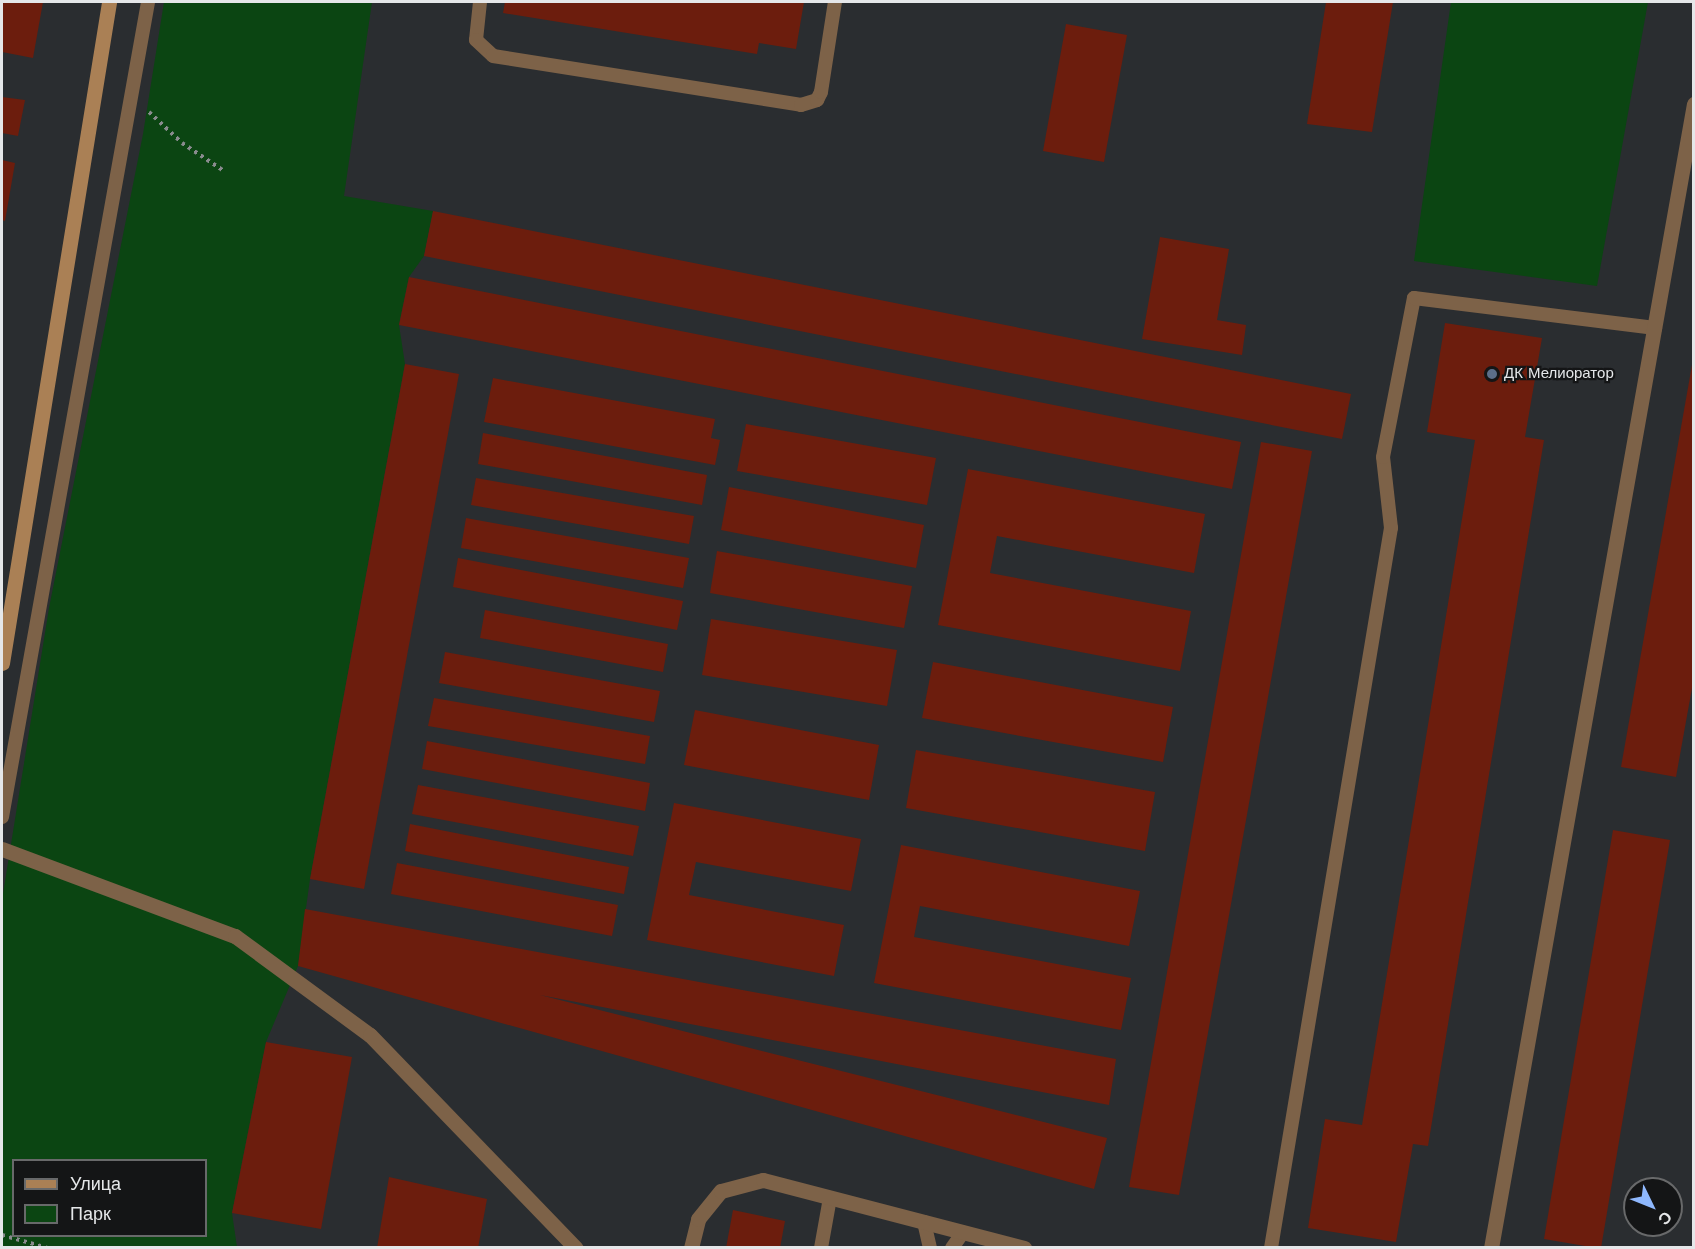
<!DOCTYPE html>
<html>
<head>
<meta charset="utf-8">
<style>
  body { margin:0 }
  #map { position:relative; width:1695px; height:1249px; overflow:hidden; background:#2a2d30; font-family:"Work Sans",sans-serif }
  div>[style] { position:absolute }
  .green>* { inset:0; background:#0b4512 }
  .building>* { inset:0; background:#6c1d0d }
  .path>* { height:4px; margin-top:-2px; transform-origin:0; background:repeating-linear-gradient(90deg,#898b8e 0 3px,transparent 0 7.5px) }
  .lane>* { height:14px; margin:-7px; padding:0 7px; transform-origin:7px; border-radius:7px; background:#7d6248 }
  .street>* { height:15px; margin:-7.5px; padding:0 7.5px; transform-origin:7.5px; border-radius:7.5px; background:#7d6248 }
  .secondary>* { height:15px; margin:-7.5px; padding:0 7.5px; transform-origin:7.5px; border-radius:7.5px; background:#aa8055 }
  .dots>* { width:16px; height:16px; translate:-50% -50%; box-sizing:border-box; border:3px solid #141516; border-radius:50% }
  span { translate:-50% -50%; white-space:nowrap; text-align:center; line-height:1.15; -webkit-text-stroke:4.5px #141516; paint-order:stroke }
  .poi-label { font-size:15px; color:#e5e7e9 }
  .left { translate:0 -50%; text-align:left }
  .frame { position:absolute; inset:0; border:3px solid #e5e7e9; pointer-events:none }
  .legend { position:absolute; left:12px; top:1159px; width:195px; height:78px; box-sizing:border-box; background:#141516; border:2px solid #68696a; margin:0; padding:8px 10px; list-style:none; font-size:18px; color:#e5e7e9 }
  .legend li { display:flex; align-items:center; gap:12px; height:30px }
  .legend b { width:30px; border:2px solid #68696a }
  .north { position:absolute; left:1623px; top:1177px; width:60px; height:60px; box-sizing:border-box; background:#141516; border:2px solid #68696a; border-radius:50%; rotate:133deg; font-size:16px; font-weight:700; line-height:24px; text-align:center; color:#e5e7e9 }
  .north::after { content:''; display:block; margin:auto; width:21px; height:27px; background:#8fb8fd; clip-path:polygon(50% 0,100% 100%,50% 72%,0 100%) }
</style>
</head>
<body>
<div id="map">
  <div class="green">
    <i style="clip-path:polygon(evenodd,164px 2px,372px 2px,344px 196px,433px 211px,424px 256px,409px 277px,399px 325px,405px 364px,310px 879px,298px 966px,266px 1042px,232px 1213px,237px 1247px,2px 1248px,2px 900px,49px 608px,143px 134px,164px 2px,14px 1160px,206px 1160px,206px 1236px,14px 1236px,14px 1160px)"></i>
    <i style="clip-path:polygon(1451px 2px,1648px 2px,1597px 286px,1414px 261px)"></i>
  </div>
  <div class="building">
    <i style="clip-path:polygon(2px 2px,43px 2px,33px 58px,2px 52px)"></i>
    <i style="clip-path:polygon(505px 2px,744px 3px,804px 2px,796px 49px,759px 43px,757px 54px,503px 13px)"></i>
    <i style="clip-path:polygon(1326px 2px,1393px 2px,1372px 132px,1307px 124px)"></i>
    <i style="clip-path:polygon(1066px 24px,1127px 35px,1104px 162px,1043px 151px)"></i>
    <i style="clip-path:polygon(2px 97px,25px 100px,18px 136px,2px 133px)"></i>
    <i style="clip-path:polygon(2px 160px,15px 163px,5px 221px,2px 220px)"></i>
    <i style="clip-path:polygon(433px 211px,1351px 394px,1342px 439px,424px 256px)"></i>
    <i style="clip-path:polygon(1160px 237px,1229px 249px,1217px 320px,1246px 325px,1242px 355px,1142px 339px)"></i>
    <i style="clip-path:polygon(409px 277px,1241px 442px,1232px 489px,399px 325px)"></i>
    <i style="clip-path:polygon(1445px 323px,1542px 338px,1525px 437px,1544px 440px,1428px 1146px,1413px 1144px,1396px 1242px,1308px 1228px,1325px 1119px,1362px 1125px,1475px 440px,1427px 432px)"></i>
    <i style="clip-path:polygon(405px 364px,459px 374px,364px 889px,310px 879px)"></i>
    <i style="clip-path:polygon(1692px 365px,1694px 677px,1676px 777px,1621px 767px)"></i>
    <i style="clip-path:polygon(493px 378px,715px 419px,711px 438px,720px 440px,715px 465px,484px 422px)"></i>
    <i style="clip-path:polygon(746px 424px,936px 458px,927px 505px,737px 471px)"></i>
    <i style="clip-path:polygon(483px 433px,707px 475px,702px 505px,478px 464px)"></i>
    <i style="clip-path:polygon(1261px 442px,1312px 451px,1179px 1195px,1129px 1187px)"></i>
    <i style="clip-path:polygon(968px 469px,1205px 514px,1194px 573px,997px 536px,990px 573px,1191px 611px,1180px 671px,938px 625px)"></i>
    <i style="clip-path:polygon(476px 478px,694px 516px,689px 544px,471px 505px)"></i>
    <i style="clip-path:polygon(729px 487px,924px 525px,916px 568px,721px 530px)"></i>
    <i style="clip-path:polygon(466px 518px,689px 558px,683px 588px,461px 548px)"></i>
    <i style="clip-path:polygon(717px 551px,912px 586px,904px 628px,710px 593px)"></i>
    <i style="clip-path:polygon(458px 558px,683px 601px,677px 630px,453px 587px)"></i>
    <i style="clip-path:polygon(485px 610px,668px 644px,663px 672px,480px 638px)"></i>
    <i style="clip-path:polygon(711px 619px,897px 650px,887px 706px,702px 675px)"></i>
    <i style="clip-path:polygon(445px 652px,660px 691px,654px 722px,439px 683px)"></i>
    <i style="clip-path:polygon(933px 662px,1173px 707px,1163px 762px,922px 718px)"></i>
    <i style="clip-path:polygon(434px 698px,650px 736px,645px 764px,428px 726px)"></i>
    <i style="clip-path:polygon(695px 710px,879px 745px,869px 800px,684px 765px)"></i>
    <i style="clip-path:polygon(427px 741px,650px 783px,645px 811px,422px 769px)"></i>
    <i style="clip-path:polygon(916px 750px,1155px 792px,1145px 851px,906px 808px)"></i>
    <i style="clip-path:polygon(418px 785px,639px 826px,633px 856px,412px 814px)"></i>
    <i style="clip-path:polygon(674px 803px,861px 839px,851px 891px,696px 862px,689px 895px,844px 925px,834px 976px,647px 940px)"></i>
    <i style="clip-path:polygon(410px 824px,629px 867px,624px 894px,405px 851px)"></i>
    <i style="clip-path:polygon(1613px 830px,1670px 840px,1601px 1248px,1597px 1248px,1544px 1239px)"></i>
    <i style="clip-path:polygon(901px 845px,1140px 891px,1129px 946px,920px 906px,914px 937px,1131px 978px,1121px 1030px,874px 983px)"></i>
    <i style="clip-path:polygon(397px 863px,618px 905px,612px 936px,391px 894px)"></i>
    <i style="clip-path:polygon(305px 909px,1116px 1059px,1109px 1105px,540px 995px,1107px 1138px,1094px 1189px,298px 966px)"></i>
    <i style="clip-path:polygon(266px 1042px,352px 1057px,321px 1229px,232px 1213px)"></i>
    <i style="clip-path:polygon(389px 1177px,487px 1199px,478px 1248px,377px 1248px)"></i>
    <i style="clip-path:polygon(733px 1210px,785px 1221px,780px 1248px,726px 1248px)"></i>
  </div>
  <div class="path">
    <i style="left:149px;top:112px;width:45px;rotate:43.2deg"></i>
    <i style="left:182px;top:143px;width:50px;rotate:33.7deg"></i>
    <i style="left:2px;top:1235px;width:48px;rotate:15.8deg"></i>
  </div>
  <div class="lane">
    <i style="left:480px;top:2px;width:38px;rotate:96deg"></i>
    <i style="left:476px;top:40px;width:23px;rotate:43deg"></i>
    <i style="left:493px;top:56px;width:312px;rotate:9deg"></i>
    <i style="left:801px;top:105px;width:17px;rotate:-17deg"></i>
    <i style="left:817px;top:100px;width:9px;rotate:-63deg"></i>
    <i style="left:821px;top:92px;width:91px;rotate:-81.2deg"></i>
    <i style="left:2px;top:817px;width:828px;rotate:-79.84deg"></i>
    <i style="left:924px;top:1222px;width:27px;rotate:77deg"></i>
    <i style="left:821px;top:1248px;width:51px;rotate:-79.8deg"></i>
    <i style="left:952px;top:1248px;width:19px;rotate:-55deg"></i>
    <i style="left:1271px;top:1248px;width:730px;rotate:-80.54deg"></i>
    <i style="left:1391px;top:528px;width:71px;rotate:-96.4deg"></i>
    <i style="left:1383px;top:457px;width:162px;rotate:-79deg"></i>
    <i style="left:1414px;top:298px;width:243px;rotate:7.1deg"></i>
  </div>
  <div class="street">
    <i style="left:2px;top:849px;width:249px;rotate:20.5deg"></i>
    <i style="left:235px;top:936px;width:167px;rotate:36.3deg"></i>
    <i style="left:370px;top:1035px;width:296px;rotate:46deg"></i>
    <i style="left:691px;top:1248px;width:30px;rotate:-76deg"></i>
    <i style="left:698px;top:1219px;width:36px;rotate:-51deg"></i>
    <i style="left:721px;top:1191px;width:43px;rotate:-14.7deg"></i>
    <i style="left:763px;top:1180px;width:270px;rotate:14.6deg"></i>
    <i style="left:1491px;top:1248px;width:1162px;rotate:-79.94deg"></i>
  </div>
  <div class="secondary">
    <i style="left:2px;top:663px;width:670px;rotate:-80.8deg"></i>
  </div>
  <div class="dots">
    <i style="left:1492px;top:374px;background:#5c6f8a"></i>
  </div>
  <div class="poi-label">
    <span class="left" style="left:1504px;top:374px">ДК Мелиоратор</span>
  </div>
  <div class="frame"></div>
  <ul class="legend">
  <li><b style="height:8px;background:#aa8055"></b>Улица</li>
  <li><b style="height:16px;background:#0b4512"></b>Парк</li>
  </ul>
  <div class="north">С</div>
</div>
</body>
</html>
